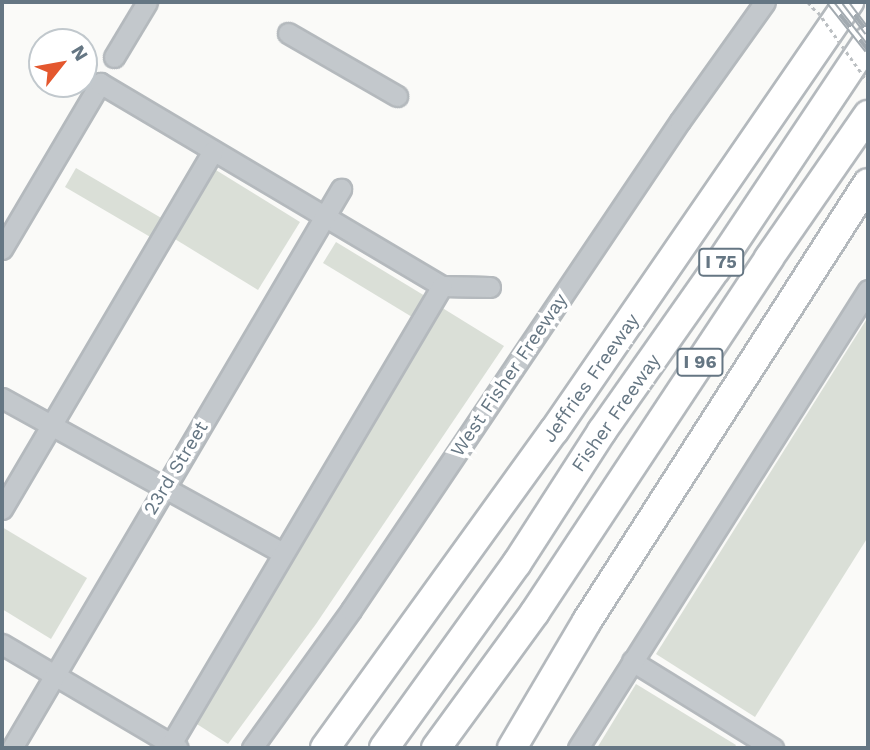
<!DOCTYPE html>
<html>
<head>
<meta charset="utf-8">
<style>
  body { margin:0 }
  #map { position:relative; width:870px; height:750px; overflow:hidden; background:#fafaf8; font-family:"Work Sans",sans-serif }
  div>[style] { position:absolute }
  .green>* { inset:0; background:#dadfd7 }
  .path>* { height:2.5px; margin-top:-1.25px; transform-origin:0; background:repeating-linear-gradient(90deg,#bbbfc2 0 3.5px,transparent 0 7px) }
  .roads { filter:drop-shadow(2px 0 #b4b9bd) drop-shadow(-2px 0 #b4b9bd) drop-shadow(0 2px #b4b9bd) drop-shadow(0 -2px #b4b9bd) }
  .minor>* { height:19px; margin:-9.5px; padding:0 9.5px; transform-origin:9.5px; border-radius:9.5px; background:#c3c8cc }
  .highway>* { height:28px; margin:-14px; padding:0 14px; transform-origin:14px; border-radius:14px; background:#fff }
  .rail>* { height:8px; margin-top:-4px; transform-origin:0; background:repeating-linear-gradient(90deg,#fff 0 16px,#a2aab0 0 32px); box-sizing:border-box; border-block:2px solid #a2aab0 }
  .path-bridge>* { height:2.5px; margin-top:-1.25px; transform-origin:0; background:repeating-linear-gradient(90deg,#bbbfc2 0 3.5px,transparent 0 7px) }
  span { translate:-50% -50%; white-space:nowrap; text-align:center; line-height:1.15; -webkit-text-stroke:7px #fff; paint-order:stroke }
  .shield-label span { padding:2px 5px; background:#fff; border:2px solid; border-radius:5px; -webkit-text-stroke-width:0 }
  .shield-label { font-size:18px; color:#657683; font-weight:700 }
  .street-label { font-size:19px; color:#657683 }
  .frame { position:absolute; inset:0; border:4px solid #657683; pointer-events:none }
  .north { position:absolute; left:28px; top:28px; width:70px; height:70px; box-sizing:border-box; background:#fff; border:2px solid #c1c8cd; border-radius:50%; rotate:59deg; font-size:19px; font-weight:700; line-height:28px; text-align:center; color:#657683 }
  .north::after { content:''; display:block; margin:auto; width:24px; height:32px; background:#e4572e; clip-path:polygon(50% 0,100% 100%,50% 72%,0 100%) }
</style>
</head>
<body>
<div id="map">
  <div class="green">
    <i style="clip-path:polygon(211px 167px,300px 222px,258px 290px,170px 236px)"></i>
    <i style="clip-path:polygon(76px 168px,163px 219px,152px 238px,65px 187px)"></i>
    <i style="clip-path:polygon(336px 242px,430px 299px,417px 320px,323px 263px)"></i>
    <i style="clip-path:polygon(436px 304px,504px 346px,316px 624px,228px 744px,189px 719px)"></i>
    <i style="clip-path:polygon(868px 317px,868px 537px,755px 717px,656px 654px)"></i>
    <i style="clip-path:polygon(2px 527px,87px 578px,51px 639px,2px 609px)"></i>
    <i style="clip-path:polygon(636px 684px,736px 745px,734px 748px,597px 748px)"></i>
  </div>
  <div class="path">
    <i style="left:808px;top:2px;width:11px;rotate:49deg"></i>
  </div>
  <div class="roads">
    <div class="minor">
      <i style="left:288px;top:33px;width:126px;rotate:30deg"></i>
      <i style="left:114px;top:57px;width:64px;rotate:-59deg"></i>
      <i style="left:2px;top:249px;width:193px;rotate:-59.4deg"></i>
      <i style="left:100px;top:83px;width:398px;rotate:30.7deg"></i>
      <i style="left:442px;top:286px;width:48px;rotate:1.2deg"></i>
      <i style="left:2px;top:398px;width:321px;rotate:28.9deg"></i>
      <i style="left:2px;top:509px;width:416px;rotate:-59.5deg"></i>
      <i style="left:2px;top:644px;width:204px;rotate:30.6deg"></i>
      <i style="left:632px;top:661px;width:166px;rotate:31.7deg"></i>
      <i style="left:171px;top:744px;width:532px;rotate:-59.39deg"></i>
      <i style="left:12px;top:748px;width:649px;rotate:-59.52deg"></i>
      <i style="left:252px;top:748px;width:170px;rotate:-54.3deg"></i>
      <i style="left:351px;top:610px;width:589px;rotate:-56.07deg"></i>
      <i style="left:680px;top:121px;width:146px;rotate:-54.5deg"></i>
      <i style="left:578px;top:748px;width:542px;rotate:-57.66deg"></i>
    </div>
    <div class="highway">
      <i style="left:325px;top:748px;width:391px;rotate:-54.2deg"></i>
      <i style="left:554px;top:431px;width:521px;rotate:-55.49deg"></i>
      <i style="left:384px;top:748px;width:228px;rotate:-54.3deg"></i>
      <i style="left:517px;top:563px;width:157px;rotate:-57.2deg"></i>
      <i style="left:602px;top:431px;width:198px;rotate:-54.9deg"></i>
      <i style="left:716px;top:269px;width:274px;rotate:-56.3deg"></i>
      <i style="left:436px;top:748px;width:168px;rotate:-53.9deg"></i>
      <i style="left:535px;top:612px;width:424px;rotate:-56.5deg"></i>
      <i style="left:769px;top:258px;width:174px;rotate:-55.3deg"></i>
      <i style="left:512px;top:748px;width:147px;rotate:-59.4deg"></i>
      <i style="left:587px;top:621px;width:520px;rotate:-57.32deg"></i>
    </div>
  </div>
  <div class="rail">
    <i style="left:830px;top:2px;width:61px;rotate:51.6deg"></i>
    <i style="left:845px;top:2px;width:38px;rotate:53deg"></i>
  </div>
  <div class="path-bridge">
    <i style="left:818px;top:12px;width:86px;rotate:54.5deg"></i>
  </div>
  <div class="shield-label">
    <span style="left:721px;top:262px">I 75</span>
    <span style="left:700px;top:362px">I 96</span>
  </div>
  <div class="street-label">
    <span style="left:509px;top:375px;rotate:-56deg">West Fisher Freeway</span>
    <span style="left:591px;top:378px;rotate:-55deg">Jeffries Freeway</span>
    <span style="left:616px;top:413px;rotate:-55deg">Fisher Freeway</span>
    <span style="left:176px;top:468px;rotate:-59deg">23rd Street</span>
  </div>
  <div class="frame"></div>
  <div class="north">N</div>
</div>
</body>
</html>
